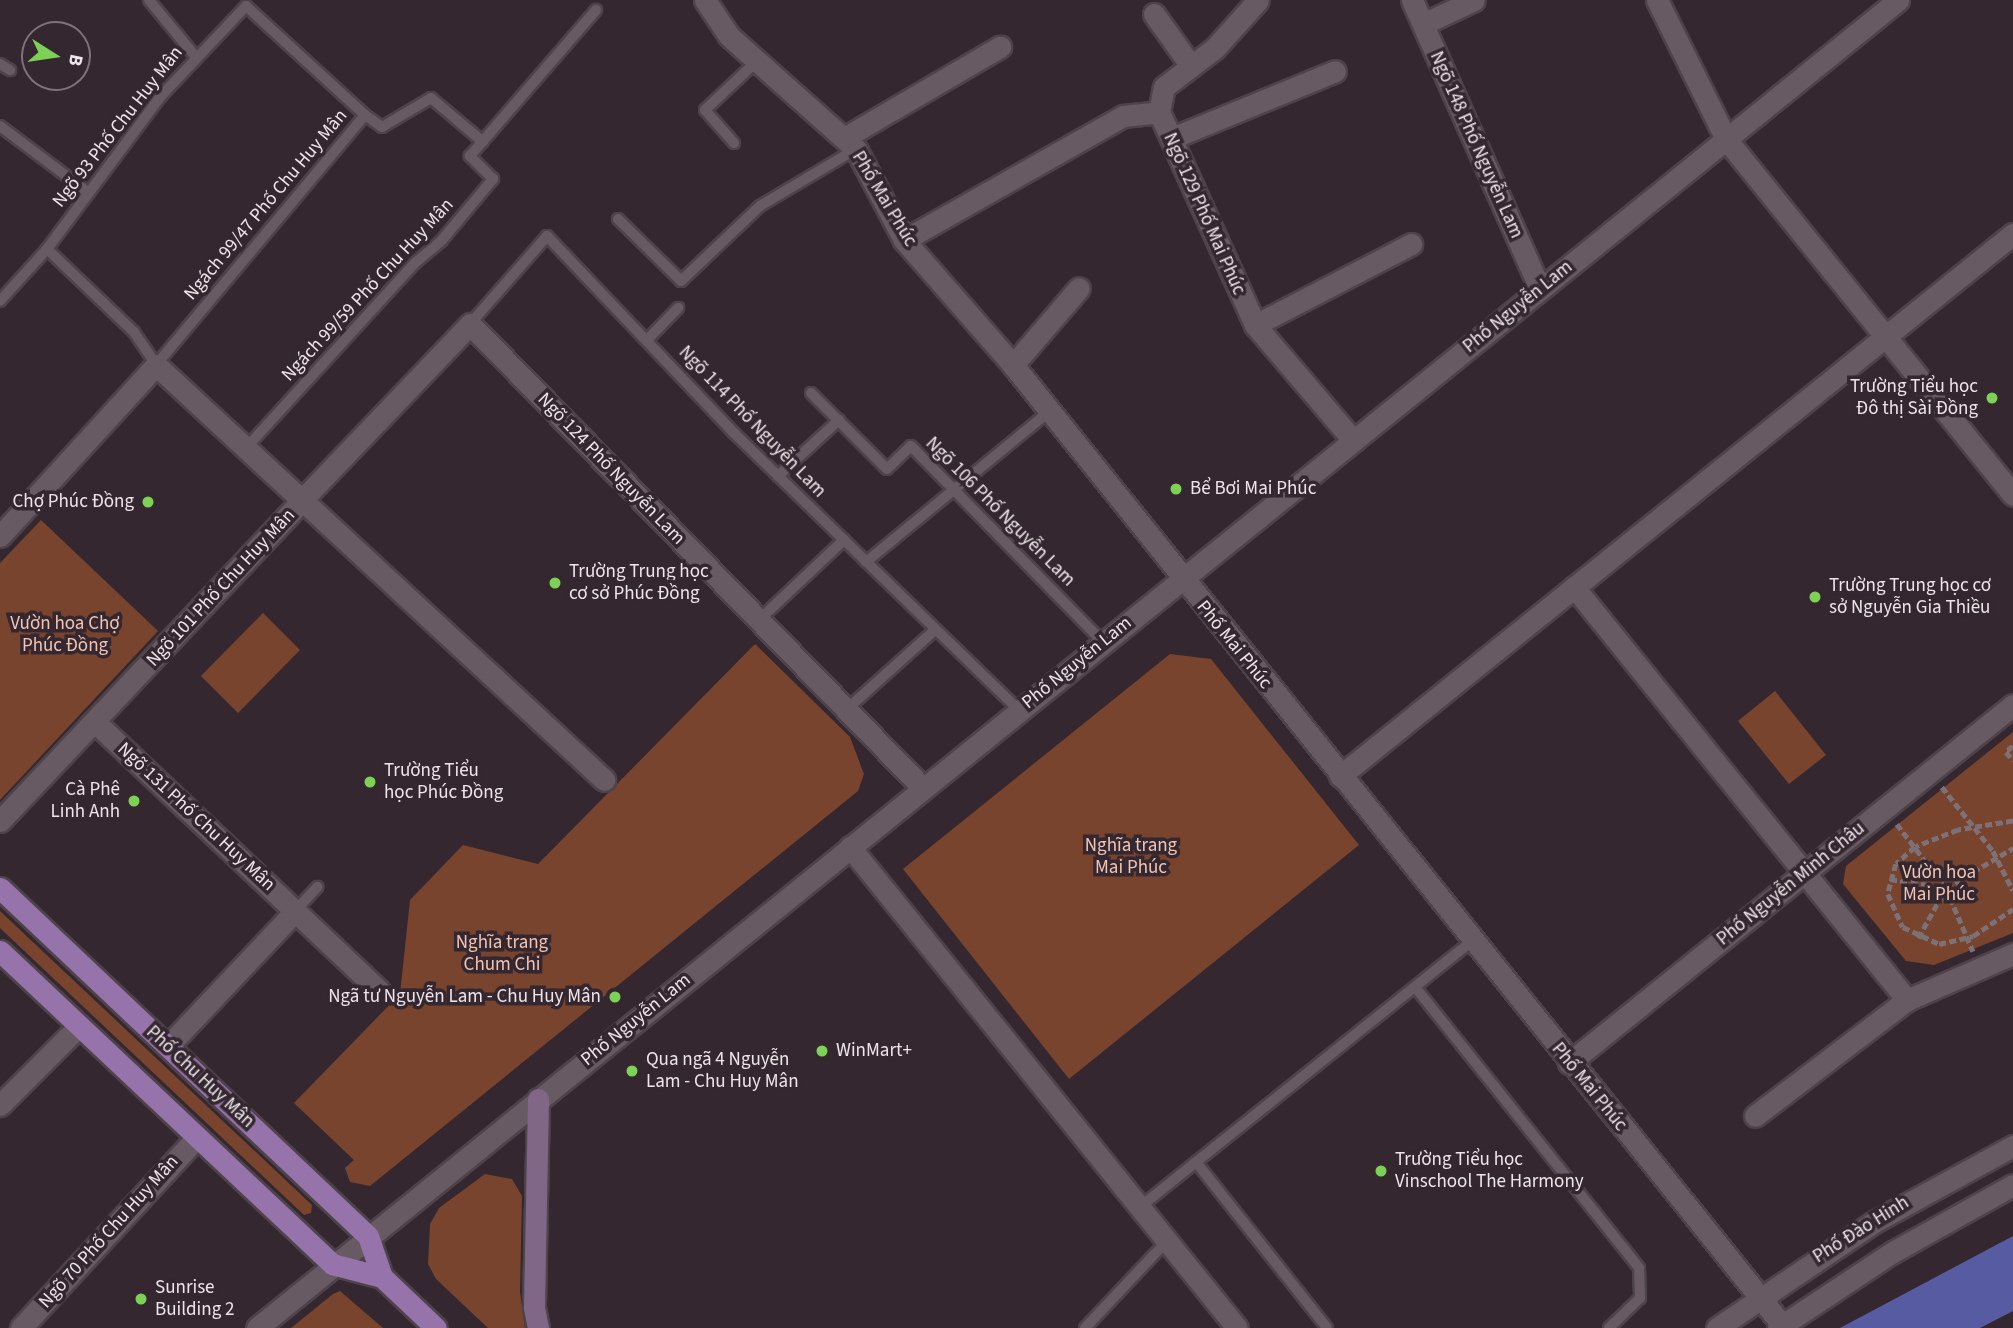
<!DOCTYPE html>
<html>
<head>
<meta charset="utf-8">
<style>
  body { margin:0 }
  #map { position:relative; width:2013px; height:1328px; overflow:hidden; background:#34272f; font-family:"Source Sans 3",sans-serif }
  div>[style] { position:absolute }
  .green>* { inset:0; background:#78442e }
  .water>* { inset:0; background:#575ca2 }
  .path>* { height:4.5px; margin-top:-2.25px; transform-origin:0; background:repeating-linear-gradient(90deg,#7d7178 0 7px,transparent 0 10.5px) }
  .roads { filter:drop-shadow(2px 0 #4e434a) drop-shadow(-2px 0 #4e434a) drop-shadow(0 2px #4e434a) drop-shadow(0 -2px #4e434a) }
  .service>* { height:10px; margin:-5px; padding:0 5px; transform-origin:5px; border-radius:5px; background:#685a63 }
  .minor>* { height:21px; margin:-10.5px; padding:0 10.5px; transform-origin:10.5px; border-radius:10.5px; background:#685a63 }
  .tertiary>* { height:21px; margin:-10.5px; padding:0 10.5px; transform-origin:10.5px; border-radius:10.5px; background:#685a63 }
  .secondary>* { height:21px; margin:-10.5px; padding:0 10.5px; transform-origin:10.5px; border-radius:10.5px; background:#806788 }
  .primary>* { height:21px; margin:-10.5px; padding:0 10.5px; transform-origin:10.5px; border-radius:10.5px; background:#9773ac }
  .dots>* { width:19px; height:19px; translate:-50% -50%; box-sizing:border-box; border:4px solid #34272f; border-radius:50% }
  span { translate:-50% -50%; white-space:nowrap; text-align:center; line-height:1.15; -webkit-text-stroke:7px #34272f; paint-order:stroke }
  .street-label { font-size:19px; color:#eee5ea }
  .poi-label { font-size:19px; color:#eee5ea }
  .right { translate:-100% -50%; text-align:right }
  .left { translate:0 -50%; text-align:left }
  .park-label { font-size:19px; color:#f1c5b3 }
  .north { position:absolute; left:21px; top:21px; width:70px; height:70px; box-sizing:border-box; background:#34272f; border:2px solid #7e737a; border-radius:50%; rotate:102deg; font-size:19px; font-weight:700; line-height:28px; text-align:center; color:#eee5ea }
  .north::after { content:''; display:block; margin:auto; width:24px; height:32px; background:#7dd154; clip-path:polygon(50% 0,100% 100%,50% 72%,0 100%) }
</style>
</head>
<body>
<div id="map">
  <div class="green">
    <i style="clip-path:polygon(41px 520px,158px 631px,0 800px,0 563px)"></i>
    <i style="clip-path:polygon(263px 613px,300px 650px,238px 713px,201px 676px)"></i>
    <i style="clip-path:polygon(755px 644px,850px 737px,864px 774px,858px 791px,370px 1186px,350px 1182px,345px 1168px,354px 1160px,294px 1103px,400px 994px,410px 900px,463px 845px,538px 864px)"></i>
    <i style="clip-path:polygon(1170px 654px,1211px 659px,1359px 845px,1069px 1079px,903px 869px)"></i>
    <i style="clip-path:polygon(1775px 691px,1826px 755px,1789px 784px,1738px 721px)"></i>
    <i style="clip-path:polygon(2013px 732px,2013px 933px,1934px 965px,1906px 961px,1843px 884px,1846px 866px)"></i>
    <i style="clip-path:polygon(0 911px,312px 1205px,311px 1213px,304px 1215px,0 928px)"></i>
    <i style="clip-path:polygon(485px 1174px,512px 1179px,522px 1196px,520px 1292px,525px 1328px,488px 1328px,436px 1279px,428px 1264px,430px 1224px,439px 1208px)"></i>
    <i style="clip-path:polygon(340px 1291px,383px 1328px,291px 1328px,333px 1294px)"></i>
  </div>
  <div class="water">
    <i style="clip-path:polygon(2013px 1236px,2013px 1311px,1980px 1328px,1840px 1328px)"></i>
  </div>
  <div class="path">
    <i style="left:2013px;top:746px;width:9px;rotate:139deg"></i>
    <i style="left:2006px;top:752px;width:11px;rotate:49deg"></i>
    <i style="left:1942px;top:787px;width:82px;rotate:51.4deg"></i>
    <i style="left:1993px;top:851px;width:44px;rotate:62.9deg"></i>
    <i style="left:2013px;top:821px;width:56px;rotate:170.7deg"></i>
    <i style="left:1958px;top:830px;width:46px;rotate:158.4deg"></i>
    <i style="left:1915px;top:847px;width:25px;rotate:138deg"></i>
    <i style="left:1896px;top:864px;width:31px;rotate:105deg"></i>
    <i style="left:1888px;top:894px;width:36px;rotate:66deg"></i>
    <i style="left:1903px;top:927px;width:40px;rotate:25deg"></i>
    <i style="left:1939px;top:944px;width:35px;rotate:-13deg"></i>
    <i style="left:1973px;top:936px;width:48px;rotate:-34deg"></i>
    <i style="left:1897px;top:824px;width:81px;rotate:52.6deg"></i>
    <i style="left:1946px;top:888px;width:69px;rotate:66.8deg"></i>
    <i style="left:1890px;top:879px;width:56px;rotate:9.3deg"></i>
    <i style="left:1918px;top:938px;width:57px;rotate:-60.8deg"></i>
    <i style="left:1946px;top:888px;width:78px;rotate:-30.8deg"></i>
  </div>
  <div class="roads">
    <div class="service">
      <i style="left:149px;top:0;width:72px;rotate:50.6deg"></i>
      <i style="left:0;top:64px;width:12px;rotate:31deg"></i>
      <i style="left:0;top:126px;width:111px;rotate:37deg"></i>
      <i style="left:734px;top:143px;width:44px;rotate:-131.3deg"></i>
      <i style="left:705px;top:110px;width:71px;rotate:-43.3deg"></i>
      <i style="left:618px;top:219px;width:88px;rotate:44.5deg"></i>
      <i style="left:681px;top:281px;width:109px;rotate:-43.5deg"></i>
      <i style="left:760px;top:206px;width:112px;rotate:-30.7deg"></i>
      <i style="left:47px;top:249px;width:120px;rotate:43.7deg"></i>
      <i style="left:134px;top:332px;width:40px;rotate:56deg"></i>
      <i style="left:156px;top:365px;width:326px;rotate:-50.1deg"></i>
      <i style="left:365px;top:115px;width:21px;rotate:35deg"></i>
      <i style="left:382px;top:127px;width:57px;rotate:-30.6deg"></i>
      <i style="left:431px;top:98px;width:68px;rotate:40.2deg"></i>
      <i style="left:0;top:301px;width:70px;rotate:-47.9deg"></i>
      <i style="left:47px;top:249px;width:191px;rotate:-53.3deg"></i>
      <i style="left:161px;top:96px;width:124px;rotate:-46.6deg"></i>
      <i style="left:246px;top:6px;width:161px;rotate:42.5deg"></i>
      <i style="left:470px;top:324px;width:117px;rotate:-48.8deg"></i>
      <i style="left:547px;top:236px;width:272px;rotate:46.5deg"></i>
      <i style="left:734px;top:433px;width:397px;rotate:44.2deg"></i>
      <i style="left:647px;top:340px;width:45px;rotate:-45.9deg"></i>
      <i style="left:811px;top:393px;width:107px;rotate:45deg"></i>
      <i style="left:887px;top:469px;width:33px;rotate:-44deg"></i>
      <i style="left:911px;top:446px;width:274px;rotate:45.6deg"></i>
      <i style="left:246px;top:448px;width:251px;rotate:-47.6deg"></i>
      <i style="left:415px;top:263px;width:35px;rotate:-40deg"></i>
      <i style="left:442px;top:240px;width:80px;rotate:-50.1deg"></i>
      <i style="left:493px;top:179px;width:33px;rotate:-135deg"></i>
      <i style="left:470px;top:156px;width:193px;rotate:-49.2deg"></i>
      <i style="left:778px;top:476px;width:83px;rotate:-42.6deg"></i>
      <i style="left:866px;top:562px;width:238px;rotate:-39.4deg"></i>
      <i style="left:759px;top:620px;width:117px;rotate:-43.3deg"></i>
      <i style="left:846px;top:710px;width:120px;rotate:-42deg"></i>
      <i style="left:295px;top:911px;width:33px;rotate:-47deg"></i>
      <i style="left:1415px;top:987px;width:359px;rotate:51.4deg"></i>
      <i style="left:1639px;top:1268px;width:30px;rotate:88deg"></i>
      <i style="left:1640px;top:1298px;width:43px;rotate:135.9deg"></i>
      <i style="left:1196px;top:1162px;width:211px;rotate:51.7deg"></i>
      <i style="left:1140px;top:1207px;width:425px;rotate:-38.7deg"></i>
      <i style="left:1085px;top:1328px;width:120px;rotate:-46.7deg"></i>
    </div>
    <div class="minor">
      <i style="left:1412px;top:0;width:316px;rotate:66.1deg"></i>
      <i style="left:1657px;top:0;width:155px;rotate:63.6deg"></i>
      <i style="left:1726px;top:139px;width:457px;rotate:51.1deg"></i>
      <i style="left:1154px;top:14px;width:64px;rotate:54.6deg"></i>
      <i style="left:1423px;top:24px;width:56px;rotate:-25.2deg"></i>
      <i style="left:1159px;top:112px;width:25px;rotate:-79deg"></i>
      <i style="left:1164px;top:87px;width:64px;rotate:-37.4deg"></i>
      <i style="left:1215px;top:48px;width:64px;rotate:-48.1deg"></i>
      <i style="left:844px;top:138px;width:181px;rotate:-30.3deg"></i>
      <i style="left:1172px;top:138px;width:176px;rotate:-22.3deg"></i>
      <i style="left:904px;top:240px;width:252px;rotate:-29.5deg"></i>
      <i style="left:1123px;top:116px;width:36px;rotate:-6deg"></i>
      <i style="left:1159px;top:112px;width:234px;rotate:65.7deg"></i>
      <i style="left:1255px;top:325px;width:151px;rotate:49.6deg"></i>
      <i style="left:1255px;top:325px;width:176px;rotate:-27.4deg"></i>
      <i style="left:1013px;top:365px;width:101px;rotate:-49.4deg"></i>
      <i style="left:0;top:536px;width:231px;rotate:-47.6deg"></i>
      <i style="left:156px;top:365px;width:199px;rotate:42.8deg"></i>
      <i style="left:302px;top:500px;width:243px;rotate:-46.3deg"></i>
      <i style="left:470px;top:324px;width:648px;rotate:45.69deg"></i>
      <i style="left:1574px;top:587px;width:531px;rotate:51.12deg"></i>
      <i style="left:1907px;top:1000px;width:191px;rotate:142.7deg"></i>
      <i style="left:96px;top:723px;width:390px;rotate:43.4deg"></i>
      <i style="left:1340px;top:776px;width:864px;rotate:-38.85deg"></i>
      <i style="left:0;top:821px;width:441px;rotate:-46.7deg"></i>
      <i style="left:302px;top:500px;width:412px;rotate:42.8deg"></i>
      <i style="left:850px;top:847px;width:617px;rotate:51.18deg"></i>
      <i style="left:1907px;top:1000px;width:116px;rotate:-23.5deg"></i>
      <i style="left:168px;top:1046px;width:185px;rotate:-46.7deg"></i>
      <i style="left:0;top:1105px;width:112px;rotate:-45deg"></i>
      <i style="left:21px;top:1328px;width:260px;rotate:-47.3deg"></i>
    </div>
    <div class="tertiary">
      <i style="left:705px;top:0;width:43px;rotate:56.3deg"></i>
      <i style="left:729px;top:36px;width:170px;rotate:41.7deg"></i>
      <i style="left:856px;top:149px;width:103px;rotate:62.2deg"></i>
      <i style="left:904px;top:240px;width:166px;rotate:48.9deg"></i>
      <i style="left:1013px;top:365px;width:1230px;rotate:51.3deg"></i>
      <i style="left:1569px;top:1063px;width:570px;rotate:-38.88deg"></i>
      <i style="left:257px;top:1328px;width:2111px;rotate:-38.98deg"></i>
      <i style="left:1717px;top:1328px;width:189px;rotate:-34deg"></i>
      <i style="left:1874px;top:1222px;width:158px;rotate:-28.7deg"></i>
      <i style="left:1778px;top:1328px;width:138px;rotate:-33.5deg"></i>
      <i style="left:1893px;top:1252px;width:137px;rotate:-29.2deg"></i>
    </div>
    <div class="secondary">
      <i style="left:538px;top:1328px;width:21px;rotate:-101deg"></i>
      <i style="left:534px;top:1307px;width:208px;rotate:-88.9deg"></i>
    </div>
    <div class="primary">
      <i style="left:0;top:888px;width:506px;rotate:43.4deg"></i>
      <i style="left:368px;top:1236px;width:43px;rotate:71.1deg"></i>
      <i style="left:0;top:951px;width:456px;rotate:43.3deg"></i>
      <i style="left:332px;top:1264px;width:52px;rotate:14.6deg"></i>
      <i style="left:382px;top:1277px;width:74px;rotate:43.4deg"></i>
    </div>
  </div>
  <div class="dots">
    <i style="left:1992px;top:398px;background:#7dd154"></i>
    <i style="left:1176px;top:489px;background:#7dd154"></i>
    <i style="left:148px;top:502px;background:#7dd154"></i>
    <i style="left:555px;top:583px;background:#7dd154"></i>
    <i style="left:1815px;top:597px;background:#7dd154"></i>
    <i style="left:370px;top:782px;background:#7dd154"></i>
    <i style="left:134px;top:801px;background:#7dd154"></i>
    <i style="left:615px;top:997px;background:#7dd154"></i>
    <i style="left:822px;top:1051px;background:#7dd154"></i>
    <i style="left:632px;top:1071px;background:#7dd154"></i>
    <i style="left:1381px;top:1171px;background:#7dd154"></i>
    <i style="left:141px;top:1299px;background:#7dd154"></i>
  </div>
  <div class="street-label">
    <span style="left:118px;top:127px;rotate:-52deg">Ngõ 93 Phố Chu Huy Mân</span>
    <span style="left:1476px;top:145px;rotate:66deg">Ngõ 148 Phố Nguyễn Lam</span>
    <span style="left:884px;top:199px;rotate:59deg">Phố Mai Phúc</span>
    <span style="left:266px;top:205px;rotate:-50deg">Ngách 99/47 Phố Chu Huy Mân</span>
    <span style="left:1204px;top:214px;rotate:66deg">Ngõ 129 Phố Mai Phúc</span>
    <span style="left:368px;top:290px;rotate:-47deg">Ngách 99/59 Phố Chu Huy Mân</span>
    <span style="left:1518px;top:307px;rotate:-39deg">Phố Nguyễn Lam</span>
    <span style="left:752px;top:422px;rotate:46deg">Ngõ 114 Phố Nguyễn Lam</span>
    <span style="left:611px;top:469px;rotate:46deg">Ngõ 124 Phố Nguyễn Lam</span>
    <span style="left:1000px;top:512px;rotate:45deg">Ngõ 106 Phố Nguyễn Lam</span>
    <span style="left:221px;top:588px;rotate:-47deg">Ngõ 101 Phố Chu Huy Mân</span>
    <span style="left:1234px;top:645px;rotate:51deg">Phố Mai Phúc</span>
    <span style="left:1077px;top:663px;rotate:-39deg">Phố Nguyễn Lam</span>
    <span style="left:196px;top:817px;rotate:43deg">Ngõ 131 Phố Chu Huy Mân</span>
    <span style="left:1791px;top:884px;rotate:-39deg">Phố Nguyễn Minh Châu</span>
    <span style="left:636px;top:1020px;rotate:-39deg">Phố Nguyễn Lam</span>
    <span style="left:200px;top:1077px;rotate:43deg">Phố Chu Huy Mân</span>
    <span style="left:1589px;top:1087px;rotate:51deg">Phố Mai Phúc</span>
    <span style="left:1861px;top:1230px;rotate:-32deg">Phố Đào Hinh</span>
    <span style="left:109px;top:1232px;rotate:-48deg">Ngõ 70 Phố Chu Huy Mân</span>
  </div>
  <div class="poi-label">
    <span class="right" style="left:1978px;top:398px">Trường Tiểu học<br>Đô thị Sài Đồng</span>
    <span class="left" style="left:1190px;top:489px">Bể Bơi Mai Phúc</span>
    <span class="right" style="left:134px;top:502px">Chợ Phúc Đồng</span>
    <span class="left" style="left:569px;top:583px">Trường Trung học<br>cơ sở Phúc Đồng</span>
    <span class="left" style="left:1829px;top:597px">Trường Trung học cơ<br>sở Nguyễn Gia Thiều</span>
    <span class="left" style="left:384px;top:782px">Trường Tiểu<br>học Phúc Đồng</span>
    <span class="right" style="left:120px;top:801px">Cà Phê<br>Linh Anh</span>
    <span class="right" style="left:601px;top:997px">Ngã tư Nguyễn Lam - Chu Huy Mân</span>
    <span class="left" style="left:836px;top:1051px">WinMart+</span>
    <span class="left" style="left:646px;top:1071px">Qua ngã 4 Nguyễn<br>Lam - Chu Huy Mân</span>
    <span class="left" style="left:1395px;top:1171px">Trường Tiểu học<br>Vinschool The Harmony</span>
    <span class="left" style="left:155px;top:1299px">Sunrise<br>Building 2</span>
  </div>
  <div class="park-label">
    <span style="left:65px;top:635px">Vườn hoa Chợ<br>Phúc Đồng</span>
    <span style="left:1131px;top:857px">Nghĩa trang<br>Mai Phúc</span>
    <span style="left:1939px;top:884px">Vườn hoa<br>Mai Phúc</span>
    <span style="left:502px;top:954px">Nghĩa trang<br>Chum Chi</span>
  </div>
  <div class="north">B</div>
</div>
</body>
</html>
